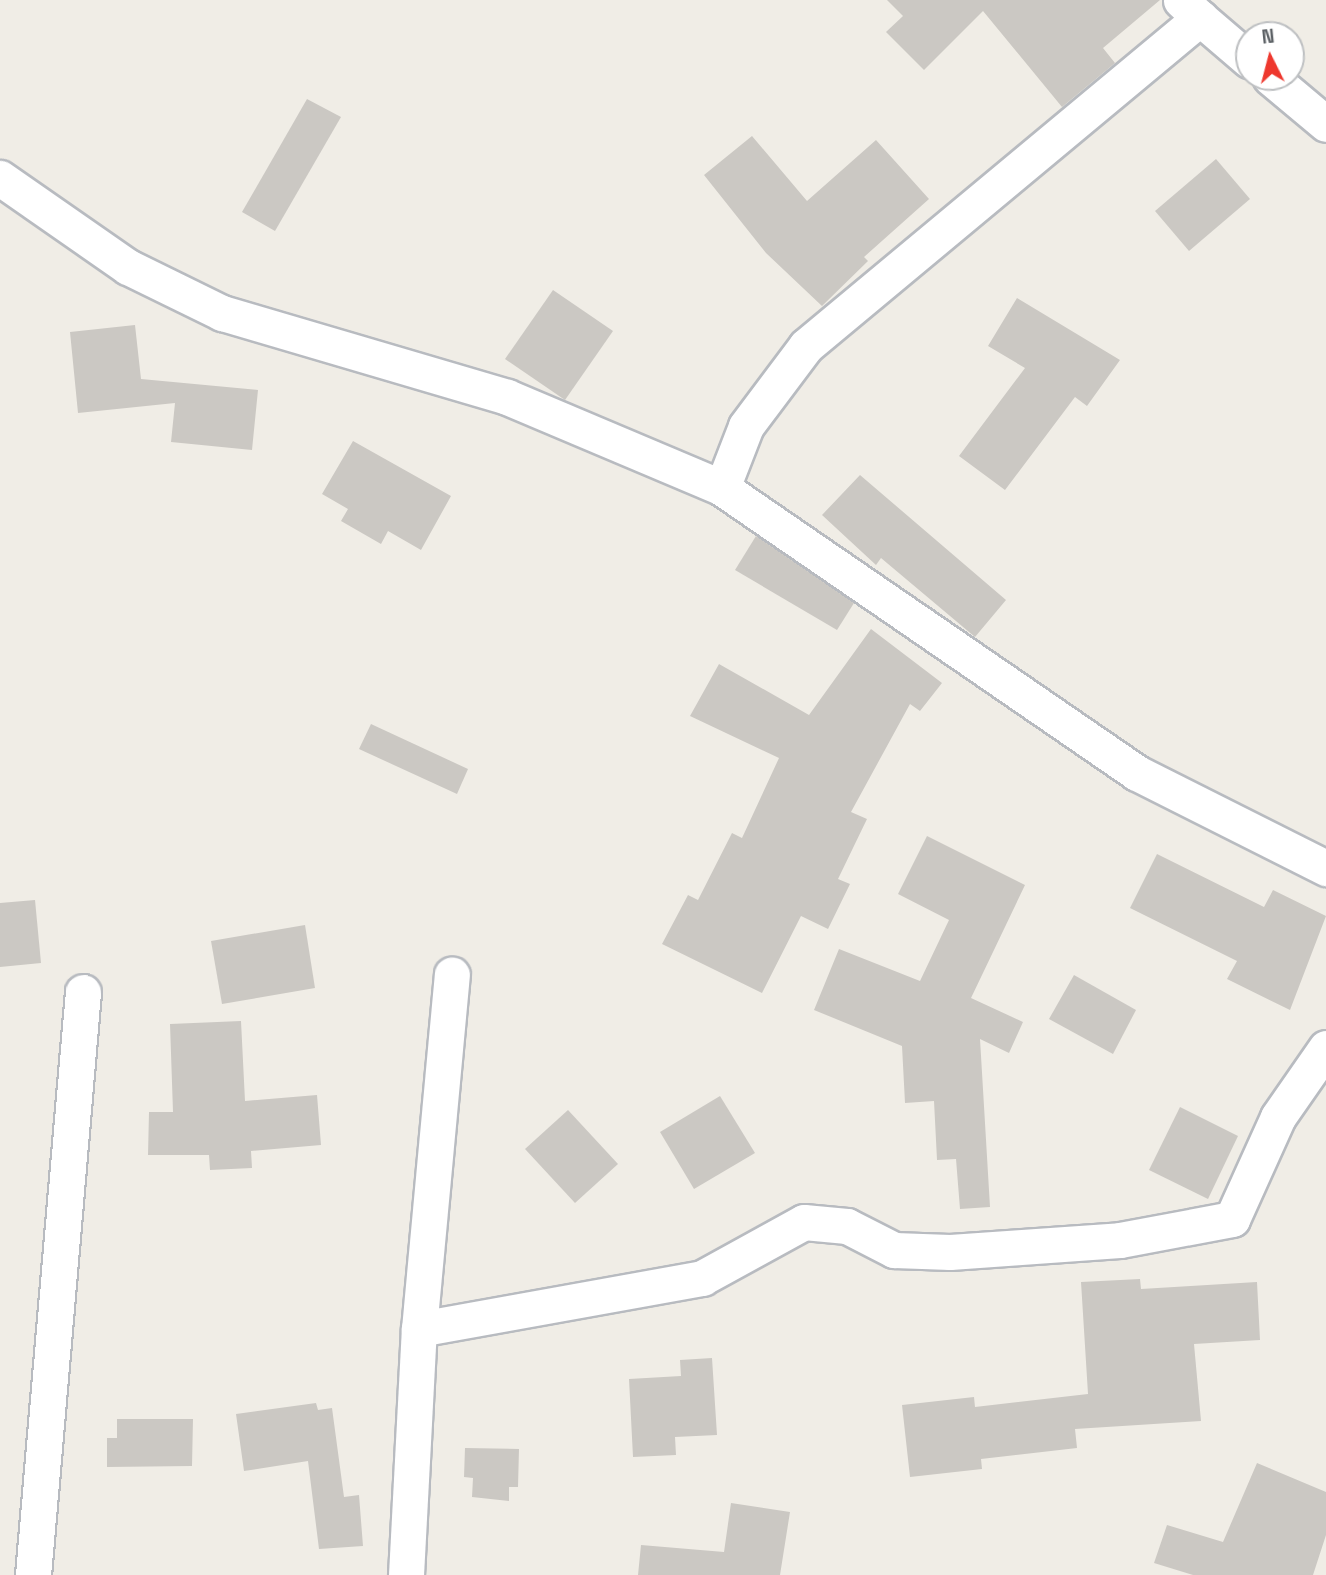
<!DOCTYPE html>
<html>
<head>
<meta charset="utf-8">
<style>
  body { margin:0 }
  #map { position:relative; width:1326px; height:1575px; overflow:hidden; background:#f0ede6; font-family:"Space Grotesk",sans-serif }
  div>[style] { position:absolute }
  .building>* { inset:0; background:#cbc8c3 }
  .roads { filter:drop-shadow(2px 0 #b8bbc0) drop-shadow(-2px 0 #b8bbc0) drop-shadow(0 2px #b8bbc0) drop-shadow(0 -2px #b8bbc0) }
  .minor>* { height:35px; margin:-17.5px; padding:0 17.5px; transform-origin:17.5px; border-radius:17.5px; background:#fff }
  span { translate:-50% -50%; white-space:nowrap; text-align:center; line-height:1.15; -webkit-text-stroke:6px #fff; paint-order:stroke }
  .north { position:absolute; left:1235px; top:21px; width:70px; height:70px; box-sizing:border-box; background:#fff; border:2px solid #bec0c2; border-radius:50%; rotate:354deg; font-size:19px; font-weight:700; line-height:28px; text-align:center; color:#5d6266 }
  .north::after { content:''; display:block; margin:auto; width:24px; height:32px; background:#ee382e; clip-path:polygon(50% 0,100% 100%,50% 72%,0 100%) }
</style>
</head>
<body>
<div id="map">
  <div class="building">
    <i style="clip-path:polygon(887px 0,1160px 0,1103px 48px,1115px 63px,1062px 107px,983px 11px,924px 70px,886px 32px,903px 16px)"></i>
    <i style="clip-path:polygon(307px 99px,341px 117px,275px 231px,242px 212px)"></i>
    <i style="clip-path:polygon(752px 136px,807px 201px,876px 140px,929px 199px,864px 257px,868px 261px,822px 306px,766px 253px,704px 175px)"></i>
    <i style="clip-path:polygon(1216px 159px,1250px 199px,1189px 251px,1155px 211px)"></i>
    <i style="clip-path:polygon(553px 290px,613px 331px,565px 400px,505px 359px)"></i>
    <i style="clip-path:polygon(1017px 298px,1120px 360px,1087px 406px,1075px 397px,1005px 490px,959px 456px,1025px 368px,988px 346px)"></i>
    <i style="clip-path:polygon(135px 325px,141px 379px,258px 390px,252px 450px,171px 442px,175px 403px,78px 413px,70px 332px)"></i>
    <i style="clip-path:polygon(353px 441px,451px 496px,421px 550px,388px 531px,381px 544px,341px 521px,348px 509px,322px 494px)"></i>
    <i style="clip-path:polygon(860px 475px,1006px 600px,975px 637px,881px 558px,876px 565px,822px 515px)"></i>
    <i style="clip-path:polygon(756px 536px,854px 603px,837px 630px,735px 570px)"></i>
    <i style="clip-path:polygon(871px 629px,942px 683px,920px 711px,910px 704px,851px 812px,867px 819px,838px 879px,850px 884px,828px 929px,801px 916px,762px 993px,662px 944px,688px 895px,698px 900px,732px 833px,742px 838px,779px 758px,690px 716px,719px 664px,809px 715px)"></i>
    <i style="clip-path:polygon(371px 724px,468px 769px,457px 794px,359px 749px)"></i>
    <i style="clip-path:polygon(927px 836px,1025px 885px,971px 998px,1023px 1022px,1009px 1053px,980px 1039px,990px 1207px,960px 1209px,956px 1159px,937px 1160px,934px 1101px,905px 1103px,902px 1046px,814px 1010px,839px 949px,920px 981px,949px 920px,898px 894px)"></i>
    <i style="clip-path:polygon(1157px 854px,1264px 907px,1273px 890px,1326px 916px,1290px 1010px,1227px 979px,1237px 961px,1130px 908px)"></i>
    <i style="clip-path:polygon(35px 900px,41px 963px,0 967px,0 903px)"></i>
    <i style="clip-path:polygon(305px 925px,315px 988px,222px 1004px,211px 941px)"></i>
    <i style="clip-path:polygon(1074px 975px,1136px 1010px,1113px 1054px,1049px 1019px)"></i>
    <i style="clip-path:polygon(241px 1021px,245px 1101px,317px 1095px,321px 1145px,251px 1151px,252px 1168px,210px 1170px,209px 1155px,148px 1155px,149px 1112px,173px 1112px,170px 1024px)"></i>
    <i style="clip-path:polygon(720px 1096px,755px 1153px,694px 1189px,660px 1132px)"></i>
    <i style="clip-path:polygon(1180px 1107px,1238px 1136px,1208px 1199px,1149px 1170px)"></i>
    <i style="clip-path:polygon(568px 1110px,618px 1164px,575px 1203px,525px 1149px)"></i>
    <i style="clip-path:polygon(1140px 1279px,1141px 1289px,1257px 1282px,1260px 1340px,1194px 1344px,1201px 1421px,1075px 1429px,1077px 1448px,981px 1459px,982px 1469px,910px 1477px,902px 1405px,974px 1397px,975px 1407px,1088px 1394px,1081px 1282px)"></i>
    <i style="clip-path:polygon(712px 1358px,717px 1435px,675px 1437px,676px 1455px,633px 1457px,629px 1379px,681px 1376px,680px 1360px)"></i>
    <i style="clip-path:polygon(316px 1403px,318px 1410px,332px 1408px,344px 1497px,359px 1495px,363px 1546px,319px 1549px,308px 1461px,244px 1471px,236px 1414px)"></i>
    <i style="clip-path:polygon(117px 1419px,193px 1419px,192px 1466px,107px 1467px,107px 1438px,117px 1438px)"></i>
    <i style="clip-path:polygon(465px 1448px,519px 1449px,518px 1487px,509px 1487px,509px 1501px,472px 1497px,473px 1478px,464px 1477px)"></i>
    <i style="clip-path:polygon(1257px 1463px,1326px 1492px,1326px 1535px,1313px 1575px,1193px 1575px,1154px 1563px,1167px 1525px,1223px 1542px)"></i>
    <i style="clip-path:polygon(731px 1503px,790px 1512px,780px 1575px,638px 1575px,641px 1545px,724px 1552px)"></i>
  </div>
  <div class="roads">
    <div class="minor">
      <i style="left:1200px;top:18px;width:65px;rotate:40.6deg"></i>
      <i style="left:1270px;top:77px;width:73px;rotate:40deg"></i>
      <i style="left:0;top:178px;width:156px;rotate:34.8deg"></i>
      <i style="left:128px;top:267px;width:105px;rotate:26.1deg"></i>
      <i style="left:222px;top:313px;width:297px;rotate:16.4deg"></i>
      <i style="left:507px;top:397px;width:233px;rotate:22.9deg"></i>
      <i style="left:722px;top:488px;width:503px;rotate:34.48deg"></i>
      <i style="left:1137px;top:773px;width:212px;rotate:26.7deg"></i>
      <i style="left:722px;top:488px;width:66px;rotate:-68.8deg"></i>
      <i style="left:746px;top:426px;width:100px;rotate:-53.1deg"></i>
      <i style="left:806px;top:346px;width:513px;rotate:-39.78deg"></i>
      <i style="left:1200px;top:18px;width:26px;rotate:-137deg"></i>
      <i style="left:419px;top:1329px;width:288px;rotate:-10.2deg"></i>
      <i style="left:702px;top:1278px;width:116px;rotate:-28.8deg"></i>
      <i style="left:804px;top:1222px;width:43px;rotate:5.3deg"></i>
      <i style="left:847px;top:1226px;width:53px;rotate:27.1deg"></i>
      <i style="left:894px;top:1250px;width:56px;rotate:2deg"></i>
      <i style="left:950px;top:1252px;width:170px;rotate:-4deg"></i>
      <i style="left:1120px;top:1240px;width:114px;rotate:-10.6deg"></i>
      <i style="left:1232px;top:1219px;width:112px;rotate:-65.7deg"></i>
      <i style="left:1278px;top:1117px;width:84px;rotate:-55.2deg"></i>
      <i style="left:33px;top:1575px;width:585px;rotate:-85.1deg"></i>
      <i style="left:406px;top:1575px;width:246px;rotate:-87deg"></i>
      <i style="left:419px;top:1329px;width:356px;rotate:-84.7deg"></i>
    </div>
  </div>
  <div class="north">N</div>
</div>
</body>
</html>
